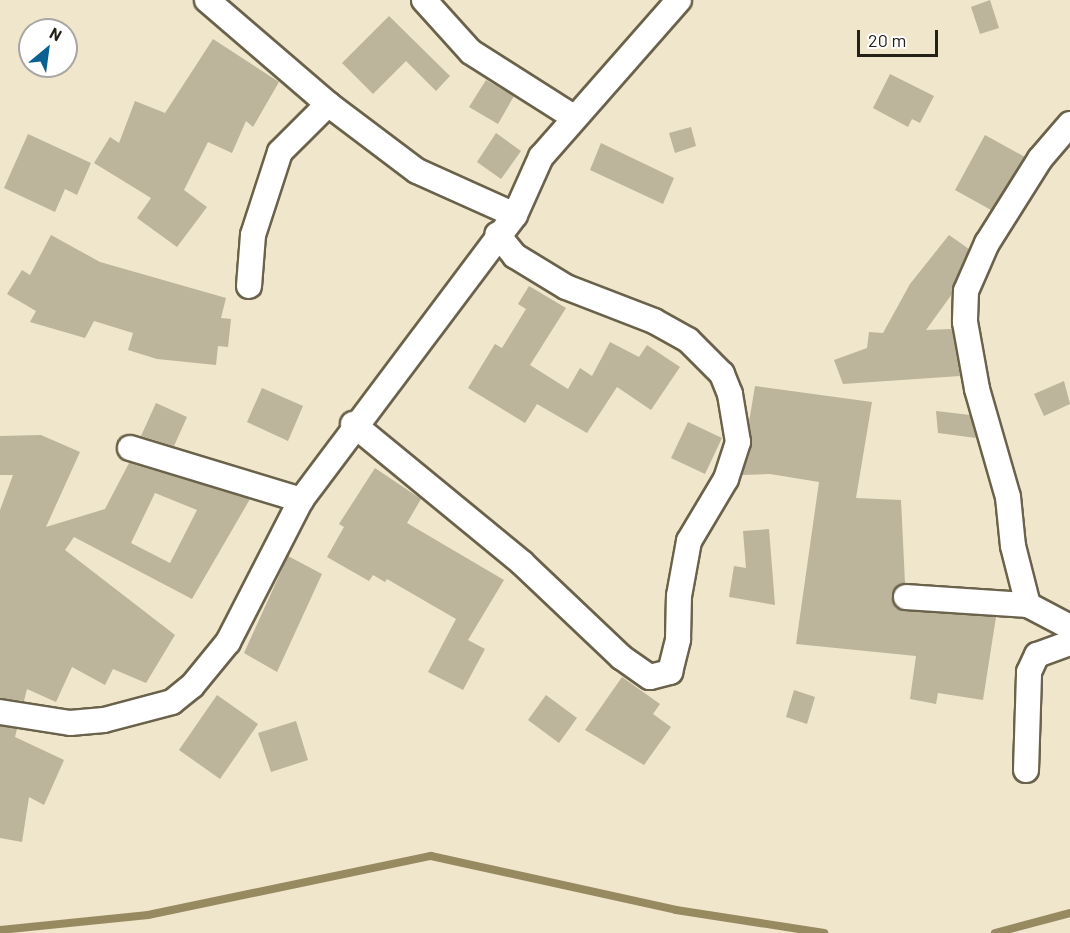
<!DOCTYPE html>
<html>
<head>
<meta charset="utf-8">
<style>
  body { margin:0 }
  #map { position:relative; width:1070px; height:933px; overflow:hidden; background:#efe6cc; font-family:Barlow,sans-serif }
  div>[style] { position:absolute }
  .stream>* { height:8px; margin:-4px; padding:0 4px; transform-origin:4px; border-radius:4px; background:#988a60 }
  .building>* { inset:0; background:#bcb49b }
  .roads { filter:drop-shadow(2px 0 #6a624b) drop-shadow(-2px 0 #6a624b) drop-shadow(0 2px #6a624b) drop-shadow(0 -2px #6a624b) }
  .street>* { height:24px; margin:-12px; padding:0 12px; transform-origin:12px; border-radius:12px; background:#fff }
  span { translate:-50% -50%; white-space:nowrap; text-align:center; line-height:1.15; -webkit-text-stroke:5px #fff; paint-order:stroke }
  .north { position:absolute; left:18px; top:18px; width:60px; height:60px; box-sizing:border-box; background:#fff; border:2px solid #a7a6a2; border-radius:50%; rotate:29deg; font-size:16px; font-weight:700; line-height:24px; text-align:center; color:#242117 }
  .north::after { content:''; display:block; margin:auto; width:21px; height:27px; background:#0a6091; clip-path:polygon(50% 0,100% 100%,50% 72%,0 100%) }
  .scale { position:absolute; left:857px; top:30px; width:81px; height:27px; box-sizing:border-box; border:3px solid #242117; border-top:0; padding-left:8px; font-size:18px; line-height:21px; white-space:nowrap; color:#242117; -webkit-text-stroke:4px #fff; paint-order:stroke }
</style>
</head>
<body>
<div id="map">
  <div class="stream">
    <i style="left:0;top:930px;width:149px;rotate:-5.8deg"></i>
    <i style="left:148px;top:915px;width:289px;rotate:-11.8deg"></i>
    <i style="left:431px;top:856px;width:251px;rotate:12.4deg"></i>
    <i style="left:676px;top:910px;width:150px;rotate:8.8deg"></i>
    <i style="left:995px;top:933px;width:78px;rotate:-14.9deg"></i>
  </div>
  <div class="building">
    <i style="clip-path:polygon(990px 0,999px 28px,980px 34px,971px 7px)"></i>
    <i style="clip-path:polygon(389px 16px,450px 76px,436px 91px,406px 61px,373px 94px,342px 63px)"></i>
    <i style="clip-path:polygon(213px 39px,279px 82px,253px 127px,246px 121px,232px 153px,208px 142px,184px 190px,207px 207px,177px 247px,137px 218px,151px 198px,94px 163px,110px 137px,119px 143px,135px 101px,165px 113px)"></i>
    <i style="clip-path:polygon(890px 74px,934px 96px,920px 123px,912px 119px,908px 127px,873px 108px)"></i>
    <i style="clip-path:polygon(486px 80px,514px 96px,498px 124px,469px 107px)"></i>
    <i style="clip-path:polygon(691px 127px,696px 146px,675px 153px,669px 133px)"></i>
    <i style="clip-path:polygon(496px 133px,521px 151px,501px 179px,477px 162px)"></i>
    <i style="clip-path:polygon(28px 134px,91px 163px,77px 195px,65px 189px,55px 212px,4px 188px)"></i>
    <i style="clip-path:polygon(985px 135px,1025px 157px,991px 210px,955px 190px)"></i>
    <i style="clip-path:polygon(601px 143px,674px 178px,663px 204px,590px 170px)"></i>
    <i style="clip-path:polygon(51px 235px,100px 262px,226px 298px,221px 318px,231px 319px,228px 347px,218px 346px,216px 365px,157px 359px,128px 350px,133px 333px,94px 321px,85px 338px,30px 322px,36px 311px,7px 294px,22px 270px,30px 275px)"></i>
    <i style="clip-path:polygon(949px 235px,969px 249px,952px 294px,926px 330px,952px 329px,960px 376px,843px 384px,834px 360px,867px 348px,869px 332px,883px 333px,910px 284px)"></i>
    <i style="clip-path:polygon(529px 286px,566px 308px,530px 365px,568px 389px,580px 368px,592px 376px,610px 342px,639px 357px,647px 345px,680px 367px,651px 410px,617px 387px,587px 433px,537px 404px,525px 423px,468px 388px,495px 344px,502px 348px,526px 309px,518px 304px)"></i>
    <i style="clip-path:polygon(1064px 381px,1070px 404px,1044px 416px,1034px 394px)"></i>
    <i style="clip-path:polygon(755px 386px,872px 402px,856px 498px,901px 500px,905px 583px,894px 590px,893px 603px,905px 611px,996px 617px,983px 700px,938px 693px,936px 704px,910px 699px,916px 656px,796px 644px,819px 482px,770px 474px,742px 475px,752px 446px,749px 422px)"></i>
    <i style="clip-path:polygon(262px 388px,303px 406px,288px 441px,247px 422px)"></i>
    <i style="clip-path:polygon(156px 403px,187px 417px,174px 446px,141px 436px)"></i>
    <i style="clip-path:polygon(936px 411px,970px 415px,976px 438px,938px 433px)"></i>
    <i style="clip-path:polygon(688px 422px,722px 438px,705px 474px,671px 458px)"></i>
    <i style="clip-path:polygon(evenodd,41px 435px,80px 452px,46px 527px,105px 509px,129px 463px,250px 499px,192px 599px,74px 537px,65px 550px,175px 635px,146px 683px,113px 669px,105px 685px,72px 667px,56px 702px,27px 689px,24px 701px,0 698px,0 510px,13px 475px,0 475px,0 436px,41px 435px,155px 493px,197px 510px,170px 563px,131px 543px,155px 493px)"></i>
    <i style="clip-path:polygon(375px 468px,421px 499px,407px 523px,504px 580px,468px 640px,485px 649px,463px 690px,428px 672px,456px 619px,387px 579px,385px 582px,373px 575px,369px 581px,327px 557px,344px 527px,339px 524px)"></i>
    <i style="clip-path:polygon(769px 529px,775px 605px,729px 597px,734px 566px,746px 568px,743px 531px)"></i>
    <i style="clip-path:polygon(288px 556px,322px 574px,277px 672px,244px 653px)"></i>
    <i style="clip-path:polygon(622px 677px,660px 704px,653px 714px,671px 727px,644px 765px,585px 730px)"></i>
    <i style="clip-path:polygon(794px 690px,815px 697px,807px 724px,786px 717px)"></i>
    <i style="clip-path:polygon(217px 695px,258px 724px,220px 779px,179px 750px)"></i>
    <i style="clip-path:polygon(546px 695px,577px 718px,559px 743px,528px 720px)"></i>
    <i style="clip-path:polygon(296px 721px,308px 760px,271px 772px,258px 733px)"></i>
    <i style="clip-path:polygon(0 726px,17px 729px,15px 737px,64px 760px,44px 805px,29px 797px,22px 842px,0 838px)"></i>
  </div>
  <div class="roads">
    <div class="street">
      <i style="left:207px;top:0;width:160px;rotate:40.7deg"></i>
      <i style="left:328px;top:104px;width:111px;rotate:37deg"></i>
      <i style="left:417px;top:171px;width:107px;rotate:24.2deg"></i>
      <i style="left:424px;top:0;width:70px;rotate:47.9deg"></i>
      <i style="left:471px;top:52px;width:123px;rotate:32.4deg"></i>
      <i style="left:1070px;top:124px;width:46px;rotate:130.6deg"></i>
      <i style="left:1040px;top:159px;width:99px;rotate:122.2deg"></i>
      <i style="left:987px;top:243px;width:52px;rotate:113.6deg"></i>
      <i style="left:966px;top:291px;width:31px;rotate:92deg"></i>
      <i style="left:965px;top:322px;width:68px;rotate:79.8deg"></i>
      <i style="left:977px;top:389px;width:112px;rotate:74deg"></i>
      <i style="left:1008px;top:497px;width:49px;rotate:84.2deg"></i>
      <i style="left:1013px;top:546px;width:61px;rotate:75.7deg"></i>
      <i style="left:1028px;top:605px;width:47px;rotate:27.6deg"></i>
      <i style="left:249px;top:286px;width:51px;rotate:-85.5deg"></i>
      <i style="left:253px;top:235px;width:87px;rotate:-72deg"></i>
      <i style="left:280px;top:152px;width:68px;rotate:-45deg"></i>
      <i style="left:353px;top:424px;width:219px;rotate:39.4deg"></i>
      <i style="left:522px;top:563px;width:137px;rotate:43.5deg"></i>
      <i style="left:621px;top:657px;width:35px;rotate:35deg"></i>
      <i style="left:650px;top:677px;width:21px;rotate:-14deg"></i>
      <i style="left:670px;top:672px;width:34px;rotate:-76deg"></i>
      <i style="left:678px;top:639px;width:43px;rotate:-88.7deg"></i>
      <i style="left:679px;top:596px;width:56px;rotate:-79.7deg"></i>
      <i style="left:689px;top:541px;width:72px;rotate:-59.2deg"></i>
      <i style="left:726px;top:479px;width:39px;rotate:-72deg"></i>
      <i style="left:738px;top:442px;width:49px;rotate:-99.5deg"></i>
      <i style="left:730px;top:394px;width:22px;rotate:-112deg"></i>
      <i style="left:722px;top:374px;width:48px;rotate:-135deg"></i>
      <i style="left:688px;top:340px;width:39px;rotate:-151deg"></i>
      <i style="left:654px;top:321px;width:94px;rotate:-158.9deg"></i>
      <i style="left:566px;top:287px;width:60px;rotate:-148.7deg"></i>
      <i style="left:515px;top:256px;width:28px;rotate:-129deg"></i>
      <i style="left:130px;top:448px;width:179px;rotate:16.9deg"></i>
      <i style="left:906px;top:597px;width:122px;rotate:3.8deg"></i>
      <i style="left:0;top:712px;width:71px;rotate:8.9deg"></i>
      <i style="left:70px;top:723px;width:34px;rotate:-5deg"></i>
      <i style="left:104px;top:720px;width:70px;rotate:-14.8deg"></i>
      <i style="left:172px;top:702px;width:26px;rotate:-39deg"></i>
      <i style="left:192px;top:686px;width:57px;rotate:-50.7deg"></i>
      <i style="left:228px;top:642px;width:160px;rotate:-62.8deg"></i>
      <i style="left:301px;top:500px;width:356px;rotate:-53.1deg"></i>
      <i style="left:515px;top:215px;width:64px;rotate:-65.9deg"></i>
      <i style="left:541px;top:157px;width:209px;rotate:-48.7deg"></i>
      <i style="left:1026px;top:770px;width:98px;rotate:-88.2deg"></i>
      <i style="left:1029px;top:672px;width:19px;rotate:-65deg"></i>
      <i style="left:1037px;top:655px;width:35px;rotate:-20deg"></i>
    </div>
  </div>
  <div class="north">N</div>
  <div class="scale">20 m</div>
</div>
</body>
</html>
